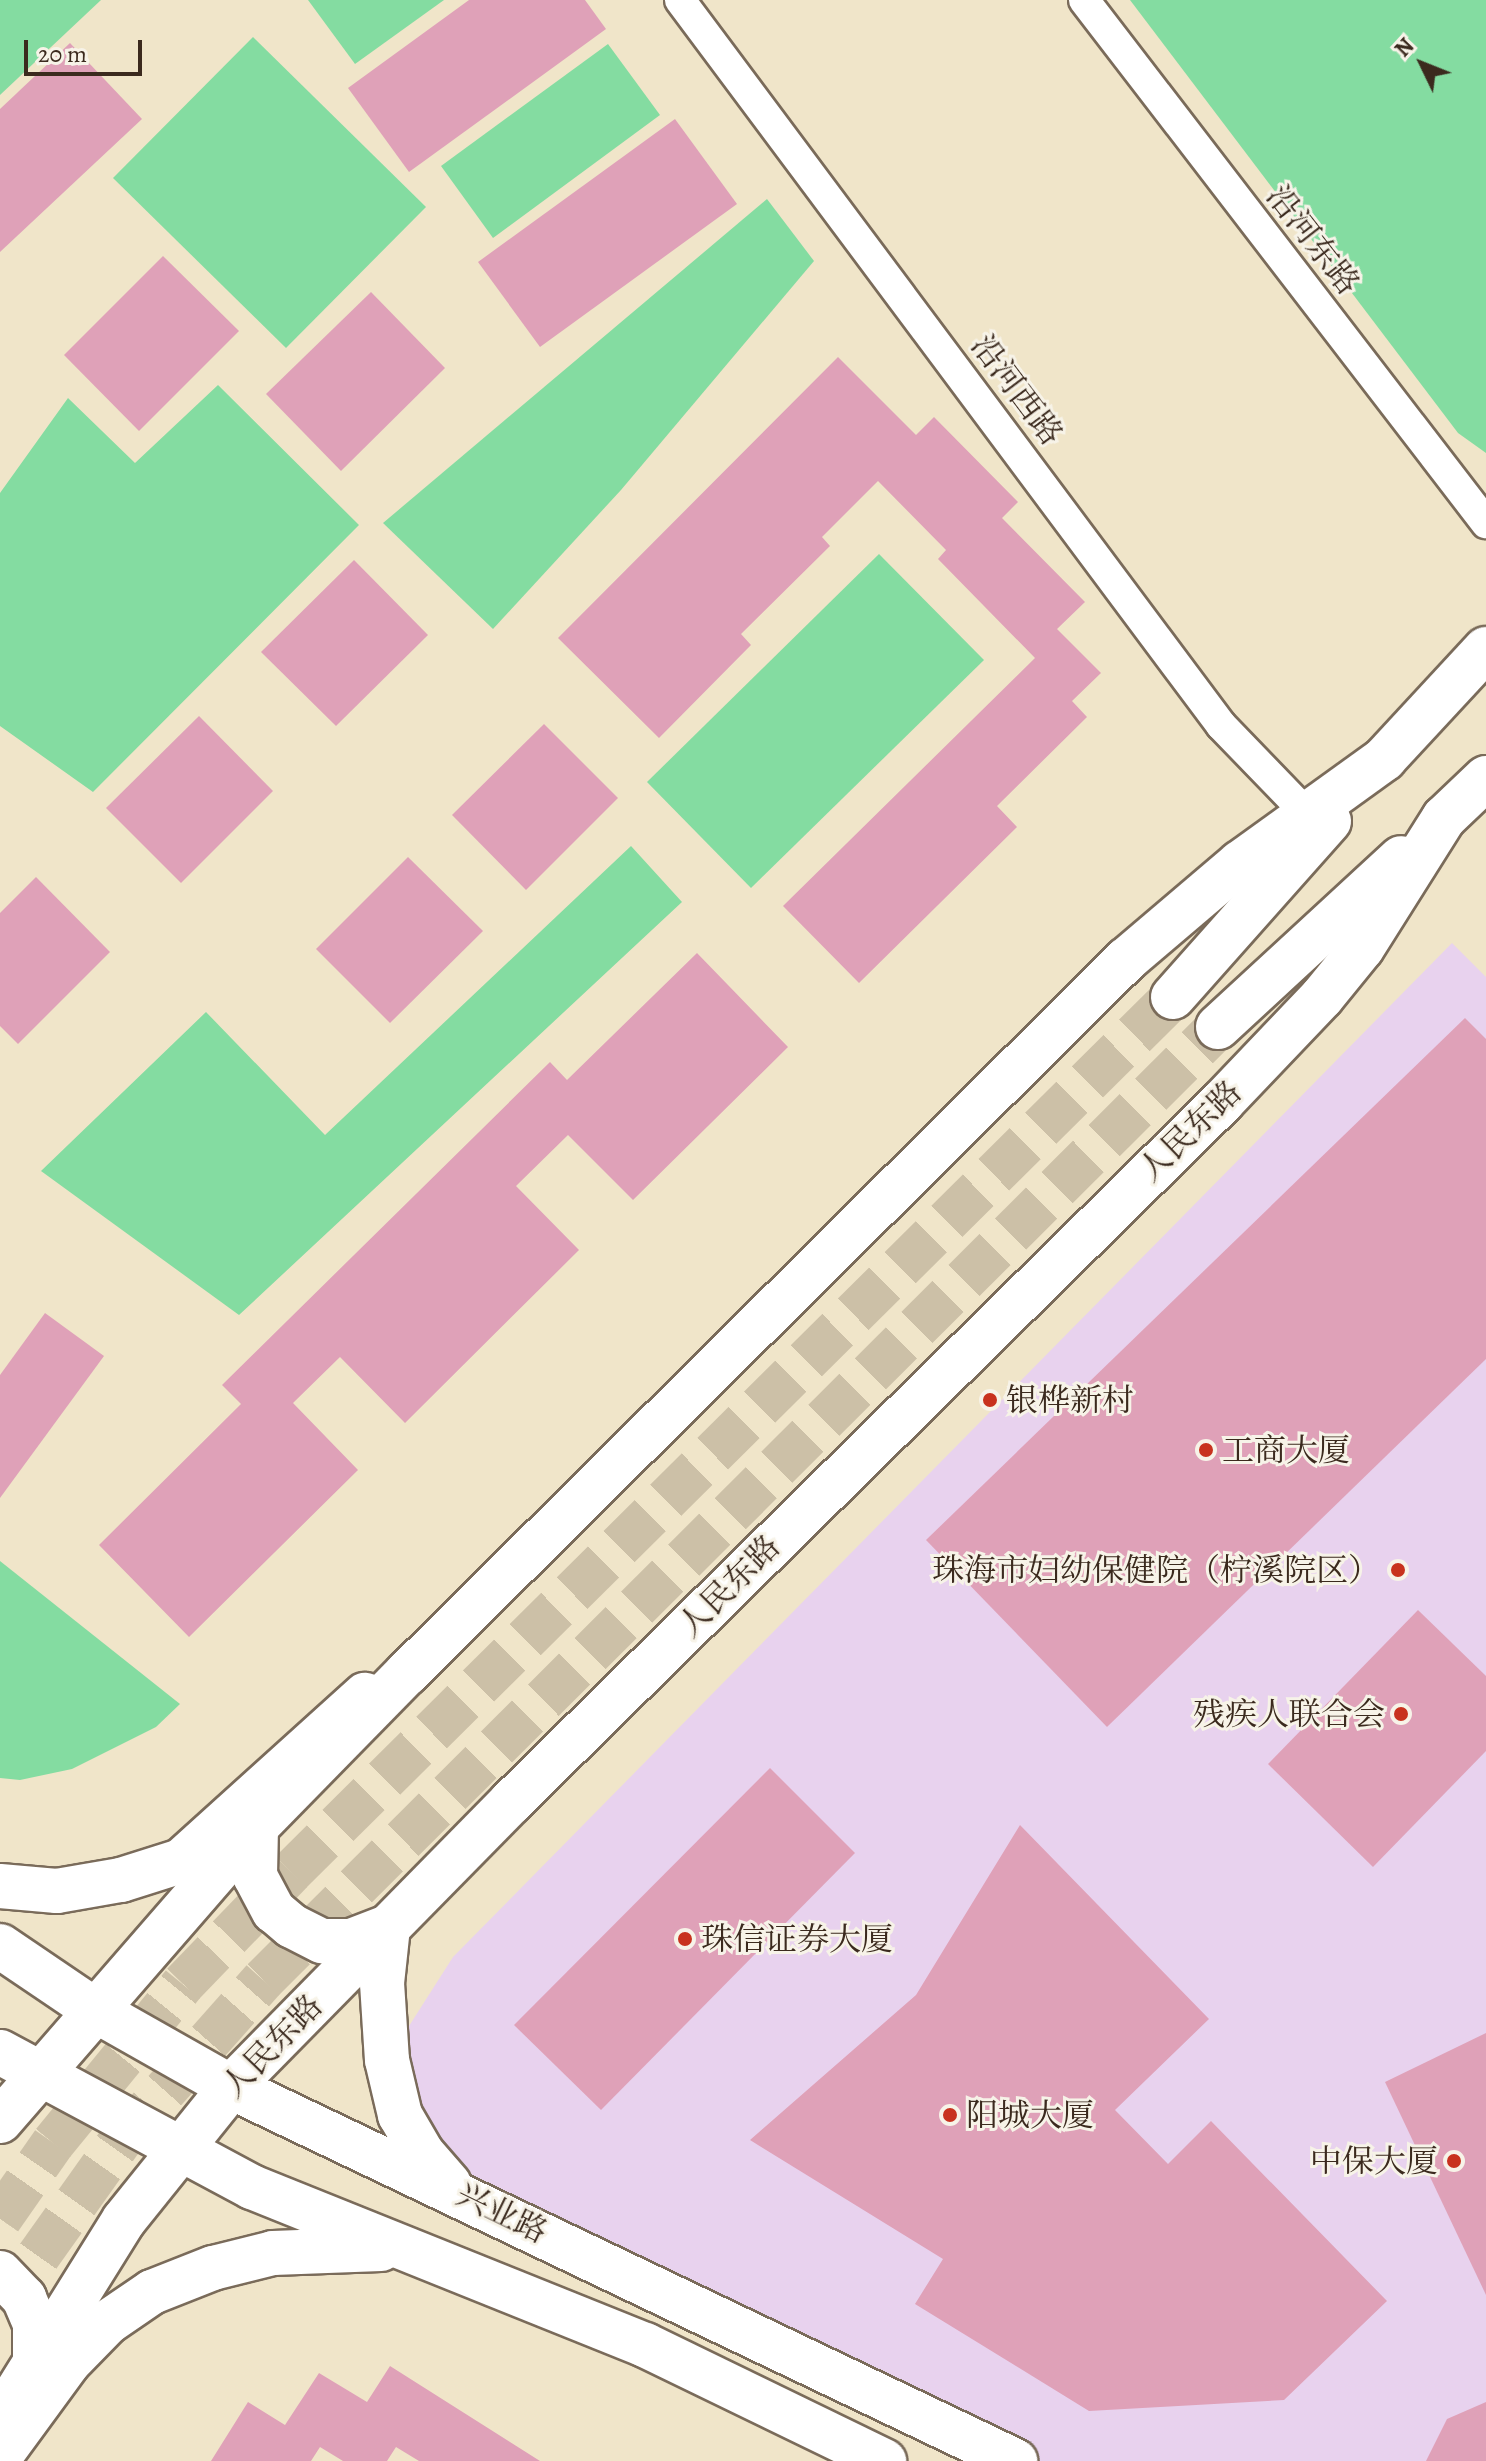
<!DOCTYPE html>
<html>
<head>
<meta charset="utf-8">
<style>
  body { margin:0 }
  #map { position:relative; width:1486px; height:2461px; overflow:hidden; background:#f0e5c9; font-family:Alegreya,"Noto Serif SC",serif }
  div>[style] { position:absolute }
  .built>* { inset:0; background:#e8d2ee }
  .green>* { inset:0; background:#84dca1 }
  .building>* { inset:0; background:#dfa1b8 }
  .primary-tunnel>* { height:44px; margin-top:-22px; transform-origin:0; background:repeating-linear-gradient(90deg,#ccc0a7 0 44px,transparent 0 66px) }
  .roads { filter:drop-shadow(2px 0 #7a6b5a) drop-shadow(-2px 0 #7a6b5a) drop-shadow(0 2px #7a6b5a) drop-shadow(0 -2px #7a6b5a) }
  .minor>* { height:30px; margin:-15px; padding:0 15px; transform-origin:15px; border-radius:15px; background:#fff }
  .secondary>* { height:44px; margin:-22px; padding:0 22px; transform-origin:22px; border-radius:22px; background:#fff }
  .primary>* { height:44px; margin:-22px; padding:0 22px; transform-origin:22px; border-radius:22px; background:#fff }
  .dots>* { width:22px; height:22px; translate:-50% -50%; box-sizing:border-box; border:4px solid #f7f3e8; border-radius:50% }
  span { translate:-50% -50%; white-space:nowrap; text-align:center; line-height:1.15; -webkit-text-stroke:6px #f7f3e8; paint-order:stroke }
  .street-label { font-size:32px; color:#3b2a1e }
  .poi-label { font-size:32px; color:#3b2a1e }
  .left { translate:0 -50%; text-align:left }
  .right { translate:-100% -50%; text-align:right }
  .north { position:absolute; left:1382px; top:24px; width:80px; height:80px; -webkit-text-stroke:6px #f7f3e8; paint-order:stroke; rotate:313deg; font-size:22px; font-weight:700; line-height:32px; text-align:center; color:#3b2a1e }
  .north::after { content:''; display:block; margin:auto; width:28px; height:36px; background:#3b2a1e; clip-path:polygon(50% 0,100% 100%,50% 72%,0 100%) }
  .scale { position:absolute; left:24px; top:40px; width:118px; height:36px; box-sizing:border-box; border:4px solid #3b2a1e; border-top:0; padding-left:10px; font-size:24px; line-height:28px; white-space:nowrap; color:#3b2a1e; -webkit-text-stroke:6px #f7f3e8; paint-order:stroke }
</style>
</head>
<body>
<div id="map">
  <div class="built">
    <i style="clip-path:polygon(1452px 943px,1486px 977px,1486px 2461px,1015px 2461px,456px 2191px,388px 2059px,453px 1957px)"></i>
  </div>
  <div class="green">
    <i style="clip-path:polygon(0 0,101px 0,0 95px)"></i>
    <i style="clip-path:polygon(308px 0,444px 0,355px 64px)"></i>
    <i style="clip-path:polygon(1130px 0,1486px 0,1486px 453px,1458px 433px)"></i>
    <i style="clip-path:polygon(253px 37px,426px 207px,286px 348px,113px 178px)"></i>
    <i style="clip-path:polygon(608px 44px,660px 115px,493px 238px,441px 166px)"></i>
    <i style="clip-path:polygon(767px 199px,814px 261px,621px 490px,493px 629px,383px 523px)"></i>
    <i style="clip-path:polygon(218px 385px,359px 525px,93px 792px,0 726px,0 493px,68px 398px,135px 463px)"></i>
    <i style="clip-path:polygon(879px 554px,984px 660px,751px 888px,647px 782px)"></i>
    <i style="clip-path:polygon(631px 846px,682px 902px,239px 1315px,41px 1171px,206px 1012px,325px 1135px)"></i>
    <i style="clip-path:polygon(0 1561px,180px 1704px,156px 1727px,72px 1769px,20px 1780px,0 1778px)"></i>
  </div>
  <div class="building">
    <i style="clip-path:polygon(469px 0,585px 0,606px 29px,409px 172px,348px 88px)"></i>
    <i style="clip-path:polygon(70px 43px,142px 119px,0 252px,0 109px)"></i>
    <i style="clip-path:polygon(675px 119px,737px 204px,540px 347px,478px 262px)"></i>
    <i style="clip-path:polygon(163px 256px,239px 331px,139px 431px,64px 355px)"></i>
    <i style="clip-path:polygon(371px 292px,445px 368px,341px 471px,266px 394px)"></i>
    <i style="clip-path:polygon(838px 357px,916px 435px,934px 417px,1018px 502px,1002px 518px,1085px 602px,1057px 629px,1101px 673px,1072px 701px,1087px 717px,997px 806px,1017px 827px,859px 983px,783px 906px,1035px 658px,938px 559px,946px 550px,878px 481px,822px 537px,830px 546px,741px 634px,751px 645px,659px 738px,558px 638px)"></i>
    <i style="clip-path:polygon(354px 560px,428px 635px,336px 726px,261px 652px)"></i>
    <i style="clip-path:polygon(199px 716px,273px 791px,181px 883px,106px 808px)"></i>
    <i style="clip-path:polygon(544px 724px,618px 798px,526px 890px,452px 815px)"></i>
    <i style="clip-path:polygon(408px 857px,483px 931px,390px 1023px,316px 949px)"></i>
    <i style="clip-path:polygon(36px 877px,110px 952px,18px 1044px,0 1026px,0 913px)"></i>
    <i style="clip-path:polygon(697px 953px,788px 1047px,633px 1200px,568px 1135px,516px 1186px,579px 1250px,405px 1423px,340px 1357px,293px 1403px,358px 1470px,189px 1637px,99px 1545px,241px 1404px,222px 1385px,550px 1062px,567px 1080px)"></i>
    <i style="clip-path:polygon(1465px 1018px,1486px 1039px,1486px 1359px,1107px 1727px,926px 1540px)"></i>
    <i style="clip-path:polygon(45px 1313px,104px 1356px,0 1498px,0 1375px)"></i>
    <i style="clip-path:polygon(1418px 1610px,1486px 1676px,1486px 1751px,1373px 1867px,1268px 1764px)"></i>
    <i style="clip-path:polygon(770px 1768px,855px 1853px,601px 2110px,514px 2025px)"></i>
    <i style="clip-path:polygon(1020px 1825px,1209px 2019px,1115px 2110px,1168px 2164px,1211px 2121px,1387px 2301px,1284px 2400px,1089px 2411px,915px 2304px,943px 2259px,750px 2140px,916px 1995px)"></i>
    <i style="clip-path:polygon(1486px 2033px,1486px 2295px,1385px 2082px)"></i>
    <i style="clip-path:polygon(390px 2366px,540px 2461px,419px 2461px,396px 2447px,387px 2461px,343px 2461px,320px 2447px,311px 2461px,211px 2461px,248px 2402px,285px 2425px,319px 2373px,367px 2402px)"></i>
    <i style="clip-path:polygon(1486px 2402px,1486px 2461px,1426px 2461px,1447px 2419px)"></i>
  </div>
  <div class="primary-tunnel">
    <i style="left:0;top:2219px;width:93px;rotate:-55.1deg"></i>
    <i style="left:53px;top:2143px;width:205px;rotate:-50.7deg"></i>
    <i style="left:183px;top:1984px;width:156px;rotate:-46deg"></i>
    <i style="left:291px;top:1872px;width:1242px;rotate:-44.77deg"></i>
    <i style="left:0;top:2310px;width:209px;rotate:-54.6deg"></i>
    <i style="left:121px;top:2140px;width:214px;rotate:-48.4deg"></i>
    <i style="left:263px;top:1980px;width:1349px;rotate:-44.94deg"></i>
  </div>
  <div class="roads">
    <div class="minor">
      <i style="left:680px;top:0;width:905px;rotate:53.27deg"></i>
      <i style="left:1221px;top:725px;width:124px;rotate:46deg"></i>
      <i style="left:1084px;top:0;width:660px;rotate:52.45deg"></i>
    </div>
    <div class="secondary">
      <i style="left:0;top:1886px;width:57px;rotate:5deg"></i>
      <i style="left:57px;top:1891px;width:65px;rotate:-9.8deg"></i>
      <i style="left:121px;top:1880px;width:63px;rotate:-17.6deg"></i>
      <i style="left:181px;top:1861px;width:248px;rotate:-42.1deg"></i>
      <i style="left:388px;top:1927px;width:56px;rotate:96.1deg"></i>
      <i style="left:382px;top:1983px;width:77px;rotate:86.3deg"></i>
      <i style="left:387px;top:2060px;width:57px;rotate:76.7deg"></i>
      <i style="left:400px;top:2115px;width:44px;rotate:59.9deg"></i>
      <i style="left:422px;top:2153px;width:41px;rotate:48.9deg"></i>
      <i style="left:0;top:1946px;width:112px;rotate:34.1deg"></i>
      <i style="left:93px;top:2009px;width:159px;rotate:29.5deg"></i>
      <i style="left:231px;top:2087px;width:869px;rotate:25.5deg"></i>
      <i style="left:0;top:2052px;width:286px;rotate:28.2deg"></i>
      <i style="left:252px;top:2187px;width:424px;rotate:21.9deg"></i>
      <i style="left:645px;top:2345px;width:266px;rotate:25.9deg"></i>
      <i style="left:0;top:2456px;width:115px;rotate:-53.8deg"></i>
      <i style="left:68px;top:2363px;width:57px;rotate:-45.7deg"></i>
      <i style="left:108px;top:2322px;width:53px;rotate:-34.3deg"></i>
      <i style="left:152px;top:2292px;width:66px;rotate:-21.5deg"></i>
      <i style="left:213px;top:2268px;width:62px;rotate:-14deg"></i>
      <i style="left:273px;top:2253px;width:108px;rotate:-2.1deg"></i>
    </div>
    <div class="primary">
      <i style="left:1173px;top:997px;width:235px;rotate:-48.4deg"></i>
      <i style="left:1218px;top:1027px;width:249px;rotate:-42.7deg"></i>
      <i style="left:256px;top:1827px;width:49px;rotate:91.2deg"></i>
      <i style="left:255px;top:1876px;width:40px;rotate:62deg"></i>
      <i style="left:274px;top:1911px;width:23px;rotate:40deg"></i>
      <i style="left:292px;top:1926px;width:34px;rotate:27deg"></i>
      <i style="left:322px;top:1941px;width:29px"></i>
      <i style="left:351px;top:1941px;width:39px;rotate:-21deg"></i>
      <i style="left:0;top:2121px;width:390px;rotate:-49deg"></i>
      <i style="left:256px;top:1827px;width:216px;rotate:-45.6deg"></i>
      <i style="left:407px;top:1673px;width:1013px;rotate:-44.76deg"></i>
      <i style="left:1126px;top:960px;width:150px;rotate:-40.4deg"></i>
      <i style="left:1240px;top:863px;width:178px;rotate:-35.8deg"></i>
      <i style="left:1384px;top:759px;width:150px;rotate:-47.2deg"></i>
      <i style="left:0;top:2273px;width:35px;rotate:46deg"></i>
      <i style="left:24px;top:2298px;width:28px;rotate:67deg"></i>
      <i style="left:35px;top:2324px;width:38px;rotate:90deg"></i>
      <i style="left:0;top:2419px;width:234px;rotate:-58.1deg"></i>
      <i style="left:124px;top:2220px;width:171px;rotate:-51.2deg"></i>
      <i style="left:231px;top:2087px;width:400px;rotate:-45.5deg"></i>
      <i style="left:511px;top:1802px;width:998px;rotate:-44.55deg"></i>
      <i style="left:1222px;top:1102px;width:145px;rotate:-46.4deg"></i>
      <i style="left:1322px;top:997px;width:63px;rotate:-50.8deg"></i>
      <i style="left:1362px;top:948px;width:154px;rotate:-57.8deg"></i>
      <i style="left:1444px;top:818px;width:58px;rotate:-43.6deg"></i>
    </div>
  </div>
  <div class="dots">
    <i style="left:990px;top:1400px;background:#c8321e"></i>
    <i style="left:1206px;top:1450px;background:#c8321e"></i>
    <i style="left:1398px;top:1570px;background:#c8321e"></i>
    <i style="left:1401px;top:1714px;background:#c8321e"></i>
    <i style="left:685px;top:1939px;background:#c8321e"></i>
    <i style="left:950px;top:2115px;background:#c8321e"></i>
    <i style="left:1454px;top:2161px;background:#c8321e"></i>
  </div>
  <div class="street-label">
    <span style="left:1313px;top:240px;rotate:52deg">沿河东路</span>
    <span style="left:1017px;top:390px;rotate:53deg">沿河西路</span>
    <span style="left:1190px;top:1131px;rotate:-44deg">人民东路</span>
    <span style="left:729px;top:1586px;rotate:-45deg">人民东路</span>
    <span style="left:272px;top:2046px;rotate:-46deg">人民东路</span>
    <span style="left:502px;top:2213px;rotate:26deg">兴业路</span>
  </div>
  <div class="poi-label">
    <span class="left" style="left:1006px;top:1400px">银桦新村</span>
    <span class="left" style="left:1222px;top:1450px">工商大厦</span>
    <span class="right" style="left:1380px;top:1570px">珠海市妇幼保健院（柠溪院区）</span>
    <span class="right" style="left:1385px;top:1714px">残疾人联合会</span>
    <span class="left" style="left:701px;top:1939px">珠信证券大厦</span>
    <span class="left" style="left:966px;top:2115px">阳城大厦</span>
    <span class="right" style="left:1438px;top:2161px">中保大厦</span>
  </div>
  <div class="north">N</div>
  <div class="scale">20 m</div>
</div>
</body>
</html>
